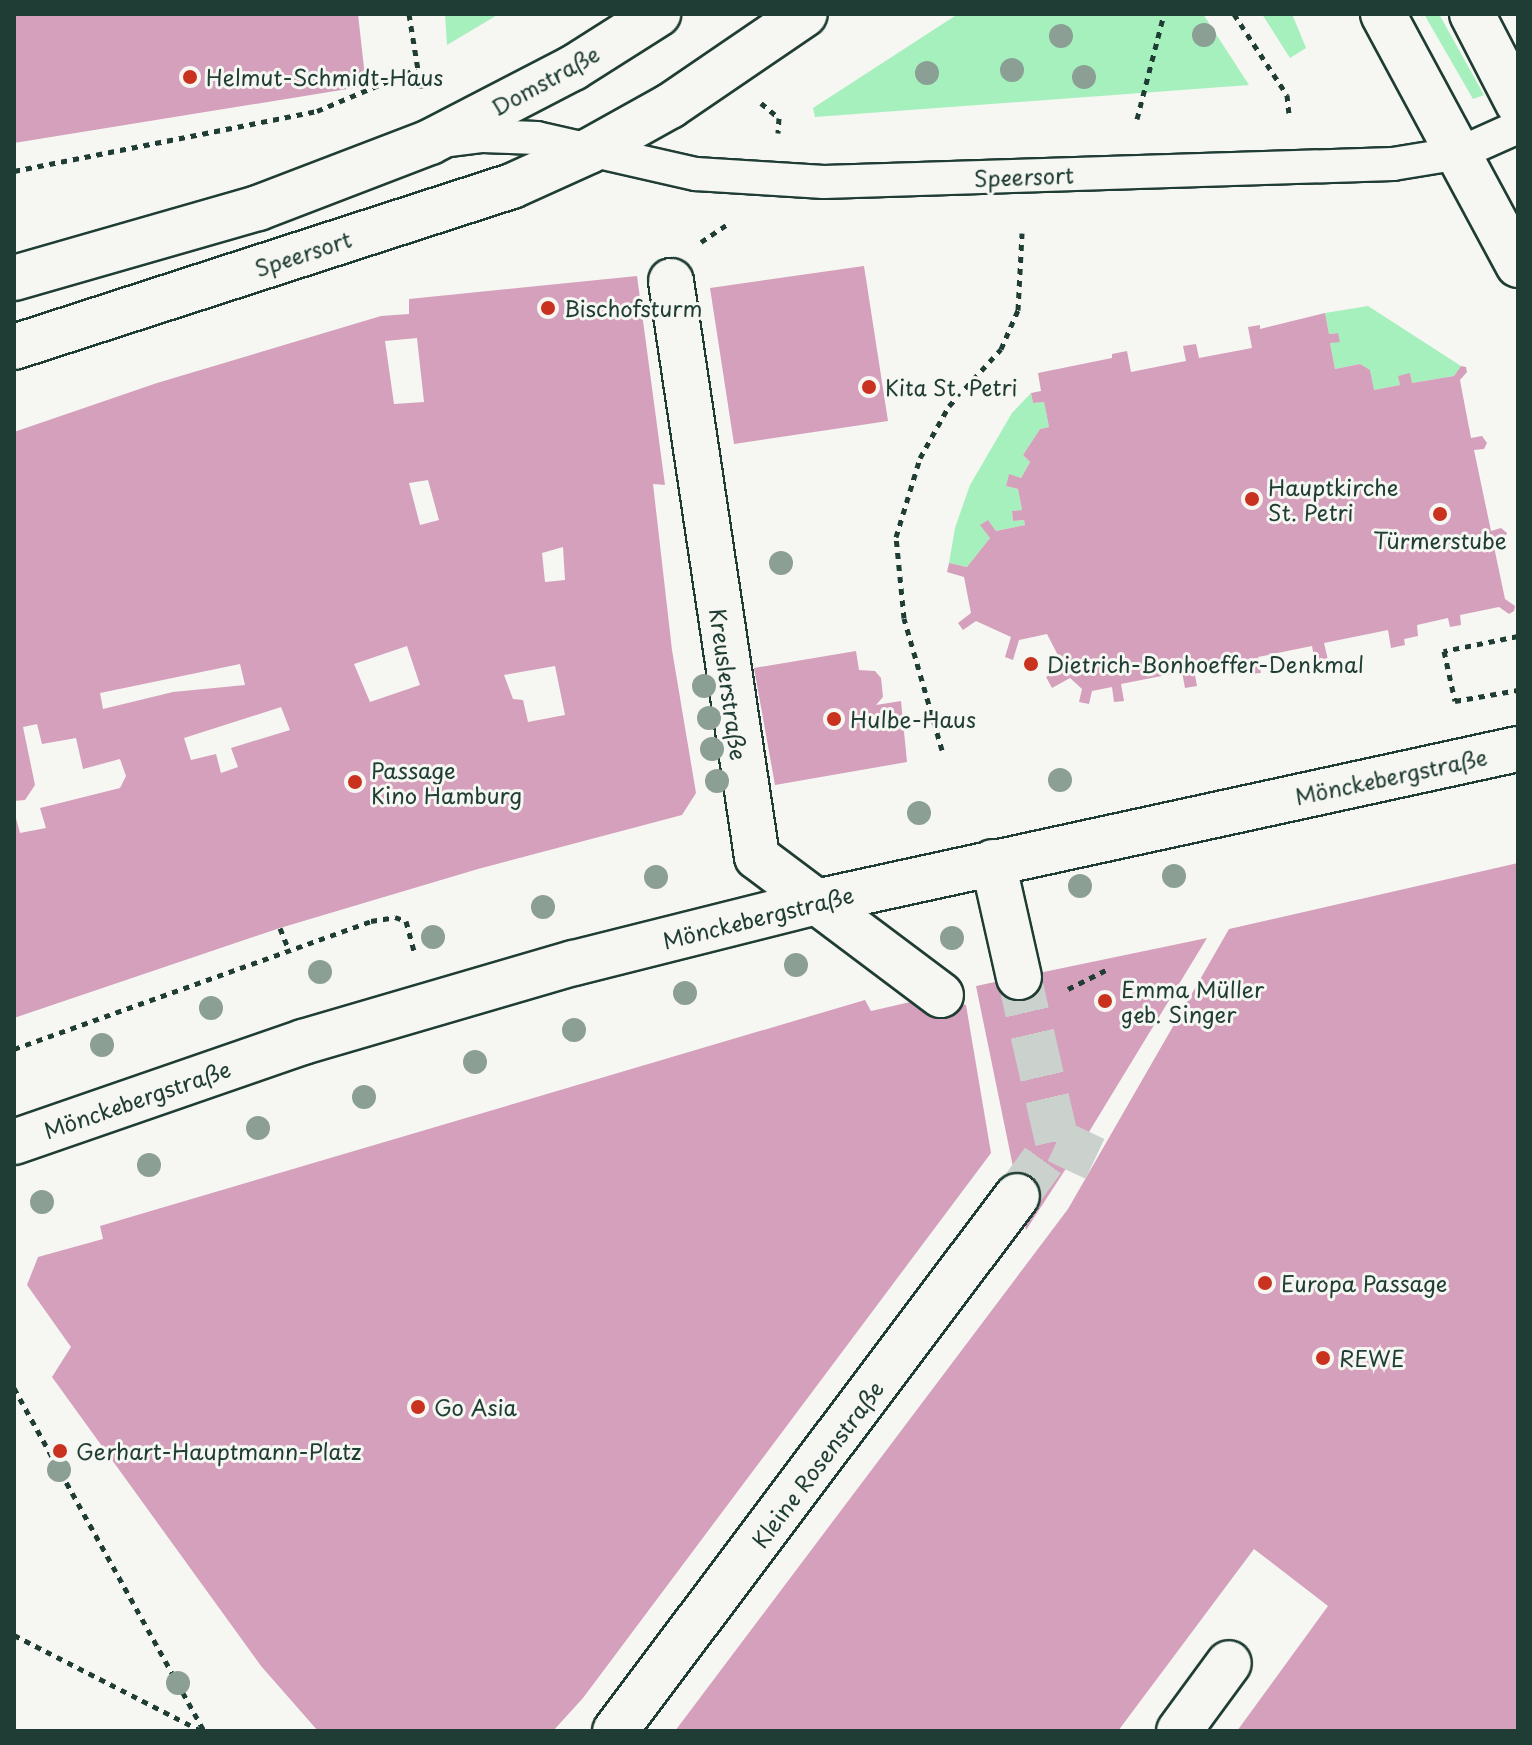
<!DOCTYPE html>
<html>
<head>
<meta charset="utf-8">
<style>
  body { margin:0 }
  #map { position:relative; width:1532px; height:1745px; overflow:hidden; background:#f6f6f2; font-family:"Playpen Sans",sans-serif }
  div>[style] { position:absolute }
  .green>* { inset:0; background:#a6f0be }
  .building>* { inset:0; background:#d4a0bb }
  .street-tunnel>* { height:44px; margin-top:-22px; transform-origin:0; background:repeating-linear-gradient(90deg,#cbd1cc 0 44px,transparent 0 66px) }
  .path>* { height:5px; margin-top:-2.5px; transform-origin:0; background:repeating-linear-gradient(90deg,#1f3d34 0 6px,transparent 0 12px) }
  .roads { filter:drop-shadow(2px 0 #1f3d34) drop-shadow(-2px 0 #1f3d34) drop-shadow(0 2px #1f3d34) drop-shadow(0 -2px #1f3d34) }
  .lane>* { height:32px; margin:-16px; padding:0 16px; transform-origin:16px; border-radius:16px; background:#f6f6f2 }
  .street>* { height:44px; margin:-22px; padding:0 22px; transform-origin:22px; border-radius:22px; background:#f6f6f2 }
  .secondary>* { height:44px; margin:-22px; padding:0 22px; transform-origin:22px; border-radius:22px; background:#f6f6f2 }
  .trees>* { width:24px; height:24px; margin:-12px; border-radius:50%; background:#8b9f95 }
  .dots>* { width:22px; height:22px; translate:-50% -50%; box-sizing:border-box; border:4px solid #f6f6f2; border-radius:50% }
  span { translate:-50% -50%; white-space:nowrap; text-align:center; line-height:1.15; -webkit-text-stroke:6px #f6f6f2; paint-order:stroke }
  .poi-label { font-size:22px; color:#1f3d34 }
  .left { translate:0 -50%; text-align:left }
  .street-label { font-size:22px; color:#1f3d34 }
  .frame { position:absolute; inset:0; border:16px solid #1f3d34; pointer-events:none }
</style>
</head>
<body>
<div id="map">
  <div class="green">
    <i style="clip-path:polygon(445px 14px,499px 14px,447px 45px)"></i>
    <i style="clip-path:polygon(958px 14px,1203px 14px,1249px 85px,815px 117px,813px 108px)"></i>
    <i style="clip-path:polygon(1262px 14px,1292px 14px,1306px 48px,1290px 58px)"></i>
    <i style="clip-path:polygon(1424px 14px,1439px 14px,1484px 95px,1473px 99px)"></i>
    <i style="clip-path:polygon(1368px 306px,1461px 366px,1454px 376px,1412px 383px,1410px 374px,1399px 376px,1400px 385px,1374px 390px,1370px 371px,1360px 364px,1335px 369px,1330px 343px,1339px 341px,1337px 333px,1329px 334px,1325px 313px)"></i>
    <i style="clip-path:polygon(1031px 393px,1033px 403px,1044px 402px,1049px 427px,1040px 429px,1023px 455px,1030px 462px,1021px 478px,1009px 475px,1006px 486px,1018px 489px,1022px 510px,1012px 511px,1013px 521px,1024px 520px,1025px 525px,996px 531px,988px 520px,981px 525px,990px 538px,967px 567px,949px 563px,955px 528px,970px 485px,1012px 413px)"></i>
  </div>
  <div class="building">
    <i style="clip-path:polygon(14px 14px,358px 14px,366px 86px,14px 143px)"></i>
    <i style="clip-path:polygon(864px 266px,888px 421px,734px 444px,710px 288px)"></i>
    <i style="clip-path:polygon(evenodd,637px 276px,665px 485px,653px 484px,672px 650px,696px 793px,682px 815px,478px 869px,280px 928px,14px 1018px,14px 811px,20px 833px,46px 828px,40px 808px,120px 788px,126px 776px,120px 759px,83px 769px,76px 738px,42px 744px,37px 724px,23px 727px,35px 785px,25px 800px,14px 801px,14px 432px,157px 383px,381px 316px,409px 314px,409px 299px,637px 276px,417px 338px,424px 402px,394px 404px,385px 341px,417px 338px,637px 276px,428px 480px,439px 520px,420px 525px,409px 483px,428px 480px,637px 276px,563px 547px,565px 580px,545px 582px,542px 553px,563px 547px,637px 276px,407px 646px,420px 685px,370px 702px,354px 664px,407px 646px,637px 276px,240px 664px,245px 685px,173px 692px,103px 709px,100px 693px,240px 664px,637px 276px,555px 666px,565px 715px,528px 722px,523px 700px,513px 699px,504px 675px,555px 666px,637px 276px,281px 707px,290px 730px,231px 748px,238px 767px,221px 773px,216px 754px,191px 760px,184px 738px,281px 707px)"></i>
    <i style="clip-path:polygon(1325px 313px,1329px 334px,1338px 333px,1340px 342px,1330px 343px,1335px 369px,1360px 364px,1370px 370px,1374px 390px,1400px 385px,1398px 376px,1410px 373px,1412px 383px,1454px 376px,1461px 366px,1466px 367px,1467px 372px,1460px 380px,1462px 391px,1471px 438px,1482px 436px,1487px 443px,1484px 449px,1474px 450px,1491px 531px,1501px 528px,1507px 533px,1504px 540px,1493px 542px,1505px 599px,1515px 606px,1514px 611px,1509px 614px,1499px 607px,1460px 615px,1461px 625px,1450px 627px,1448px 618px,1417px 625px,1418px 636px,1404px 639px,1405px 645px,1391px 648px,1388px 630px,1324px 643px,1328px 660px,1315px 662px,1312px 646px,1258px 657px,1261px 673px,1249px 674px,1246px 659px,1194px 670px,1197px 686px,1185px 688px,1182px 672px,1121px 684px,1124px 701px,1114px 702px,1112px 687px,1092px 691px,1089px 704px,1079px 702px,1082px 689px,1070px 678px,1052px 688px,1046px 677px,1064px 667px,1047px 634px,1019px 640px,1013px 660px,1005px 657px,1011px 637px,976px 621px,963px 630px,958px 623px,971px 613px,964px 577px,947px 572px,949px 563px,967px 567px,990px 538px,980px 525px,988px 520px,996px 531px,1025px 525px,1024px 520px,1013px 521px,1012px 511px,1022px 510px,1018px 489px,1006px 486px,1009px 474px,1021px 478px,1030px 462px,1023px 455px,1040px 429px,1049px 427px,1044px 402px,1033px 403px,1031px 393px,1041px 391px,1038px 373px,1112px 358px,1112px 354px,1127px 351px,1131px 372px,1186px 361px,1183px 346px,1196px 344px,1199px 358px,1252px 348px,1248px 327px,1260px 325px,1260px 329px)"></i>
    <i style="clip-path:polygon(856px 651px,859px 670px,875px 671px,881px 678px,883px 697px,876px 705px,901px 701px,907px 762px,775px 785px,754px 668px)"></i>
    <i style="clip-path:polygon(1518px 863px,1518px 1731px,1237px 1731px,1328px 1606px,1254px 1549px,1118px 1731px,675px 1731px,1068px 1209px,1229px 929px)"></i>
    <i style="clip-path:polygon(1207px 938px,1078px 1150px,1026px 1230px,976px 986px)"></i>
    <i style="clip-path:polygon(941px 995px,966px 1005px,991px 1153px,583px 1698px,553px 1731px,318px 1731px,261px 1666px,52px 1377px,71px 1347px,27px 1285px,38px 1257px,103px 1239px,100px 1226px,865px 1000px,871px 1011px)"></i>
  </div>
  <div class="street-tunnel">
    <i style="left:1057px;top:1141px;width:42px;rotate:25.3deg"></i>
    <i style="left:1017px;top:1196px;width:68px;rotate:-54deg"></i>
    <i style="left:1057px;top:1141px;width:168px;rotate:-103deg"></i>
  </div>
  <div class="path">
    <i style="left:409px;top:14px;width:75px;rotate:80.8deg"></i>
    <i style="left:1234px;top:14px;width:97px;rotate:56.8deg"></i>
    <i style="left:1287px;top:95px;width:18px;rotate:84deg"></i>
    <i style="left:761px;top:103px;width:23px;rotate:40deg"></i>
    <i style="left:779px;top:118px;width:15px;rotate:94deg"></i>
    <i style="left:1137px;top:119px;width:108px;rotate:-75.6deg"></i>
    <i style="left:14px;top:171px;width:309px;rotate:-11.2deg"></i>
    <i style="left:317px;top:111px;width:108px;rotate:-22.8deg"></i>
    <i style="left:701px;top:242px;width:34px;rotate:-34deg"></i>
    <i style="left:1518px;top:636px;width:76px;rotate:168.5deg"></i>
    <i style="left:1444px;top:651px;width:51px;rotate:77.6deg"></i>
    <i style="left:1455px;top:701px;width:64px;rotate:-9.9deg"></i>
    <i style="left:942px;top:750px;width:137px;rotate:-106.1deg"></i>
    <i style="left:904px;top:618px;width:81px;rotate:-95.6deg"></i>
    <i style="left:896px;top:537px;width:83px;rotate:-73.1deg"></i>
    <i style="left:920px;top:458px;width:60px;rotate:-60.9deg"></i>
    <i style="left:949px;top:406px;width:77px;rotate:-47.6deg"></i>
    <i style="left:1001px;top:349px;width:43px;rotate:-66.4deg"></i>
    <i style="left:1018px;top:310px;width:77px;rotate:-87deg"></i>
    <i style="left:280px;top:928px;width:22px;rotate:68deg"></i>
    <i style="left:1068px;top:989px;width:47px;rotate:-26.6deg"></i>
    <i style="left:14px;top:1049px;width:379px;rotate:-19.7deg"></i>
    <i style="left:371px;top:921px;width:24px;rotate:-9deg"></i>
    <i style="left:395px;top:917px;width:12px;rotate:20deg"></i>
    <i style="left:406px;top:921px;width:35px;rotate:75deg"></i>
    <i style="left:14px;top:1388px;width:392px;rotate:61deg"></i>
    <i style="left:14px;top:1635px;width:211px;rotate:27.1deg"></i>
  </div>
  <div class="roads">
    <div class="lane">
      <i style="left:449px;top:140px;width:34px;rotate:-7deg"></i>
      <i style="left:483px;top:136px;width:54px;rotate:2.1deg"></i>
      <i style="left:537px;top:138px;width:163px;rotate:12.8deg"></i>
      <i style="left:696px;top:174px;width:128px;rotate:3.6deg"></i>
      <i style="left:824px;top:182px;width:569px;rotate:-1.81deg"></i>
      <i style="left:1393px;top:164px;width:68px;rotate:-9.3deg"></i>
      <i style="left:1460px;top:153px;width:64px;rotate:-24.1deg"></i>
    </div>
    <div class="street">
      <i style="left:671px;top:281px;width:582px;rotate:81.51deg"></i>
      <i style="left:757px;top:857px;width:230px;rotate:36.9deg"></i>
      <i style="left:993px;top:862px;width:118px;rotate:77.3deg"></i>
      <i style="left:14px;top:1142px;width:306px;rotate:-19.1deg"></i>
      <i style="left:303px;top:1042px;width:282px;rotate:-16.3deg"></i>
      <i style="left:574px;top:963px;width:250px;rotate:-14.1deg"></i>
      <i style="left:816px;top:902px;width:718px;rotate:-12.3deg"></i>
      <i style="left:615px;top:1731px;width:669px;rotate:-53.08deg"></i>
      <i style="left:1179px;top:1731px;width:84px;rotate:-53.7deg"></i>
    </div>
    <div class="secondary">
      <i style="left:1383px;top:14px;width:285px;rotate:61.7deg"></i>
      <i style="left:1472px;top:14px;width:100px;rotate:62.7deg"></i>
      <i style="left:14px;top:278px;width:254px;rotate:-16deg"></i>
      <i style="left:258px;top:208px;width:184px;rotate:-21deg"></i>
      <i style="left:430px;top:142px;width:161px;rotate:-27.4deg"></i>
      <i style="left:573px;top:68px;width:101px;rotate:-32.4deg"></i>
      <i style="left:14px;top:347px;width:523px;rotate:-17.92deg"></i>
      <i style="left:512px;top:186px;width:85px;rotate:-24.4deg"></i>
      <i style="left:589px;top:151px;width:93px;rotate:-29.1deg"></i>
      <i style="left:670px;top:106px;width:163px;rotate:-34.3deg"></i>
    </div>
  </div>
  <div class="trees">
    <i style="left:1204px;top:35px"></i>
    <i style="left:1061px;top:36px"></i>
    <i style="left:1012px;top:70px"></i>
    <i style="left:927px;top:73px"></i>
    <i style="left:1084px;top:77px"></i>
    <i style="left:781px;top:563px"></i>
    <i style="left:704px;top:686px"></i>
    <i style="left:709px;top:718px"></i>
    <i style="left:712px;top:749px"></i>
    <i style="left:1060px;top:780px"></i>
    <i style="left:717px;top:781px"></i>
    <i style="left:919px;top:813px"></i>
    <i style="left:1174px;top:876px"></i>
    <i style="left:656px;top:877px"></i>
    <i style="left:1080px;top:886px"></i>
    <i style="left:543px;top:907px"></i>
    <i style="left:433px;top:937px"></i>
    <i style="left:952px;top:938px"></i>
    <i style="left:796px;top:965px"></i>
    <i style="left:320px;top:972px"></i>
    <i style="left:685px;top:993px"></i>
    <i style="left:211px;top:1008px"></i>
    <i style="left:574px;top:1030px"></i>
    <i style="left:102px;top:1045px"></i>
    <i style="left:475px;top:1062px"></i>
    <i style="left:364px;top:1097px"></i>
    <i style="left:258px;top:1128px"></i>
    <i style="left:149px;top:1165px"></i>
    <i style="left:42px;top:1202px"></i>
    <i style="left:59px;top:1470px"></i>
    <i style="left:178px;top:1683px"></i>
  </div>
  <div class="dots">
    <i style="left:190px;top:77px;background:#c8321e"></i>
    <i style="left:548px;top:308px;background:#c8321e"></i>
    <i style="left:869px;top:387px;background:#c8321e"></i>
    <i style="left:1252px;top:499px;background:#c8321e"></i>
    <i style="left:1440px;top:514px;background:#c8321e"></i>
    <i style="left:1031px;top:664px;background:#c8321e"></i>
    <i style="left:834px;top:719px;background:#c8321e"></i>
    <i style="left:355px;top:782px;background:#c8321e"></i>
    <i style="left:1105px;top:1001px;background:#c8321e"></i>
    <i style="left:1265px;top:1283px;background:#c8321e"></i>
    <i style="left:1323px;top:1358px;background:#c8321e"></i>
    <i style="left:418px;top:1407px;background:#c8321e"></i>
    <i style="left:60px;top:1451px;background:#c8321e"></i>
  </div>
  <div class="poi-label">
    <span class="left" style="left:206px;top:77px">Helmut-Schmidt-Haus</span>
    <span class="left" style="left:564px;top:308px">Bischofsturm</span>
    <span class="left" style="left:885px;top:387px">Kita St. Petri</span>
    <span class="left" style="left:1268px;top:499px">Hauptkirche<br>St. Petri</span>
    <span style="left:1440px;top:540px">Türmerstube</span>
    <span class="left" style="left:1047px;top:664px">Dietrich-Bonhoeffer-Denkmal</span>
    <span class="left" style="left:850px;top:719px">Hulbe-Haus</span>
    <span class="left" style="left:371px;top:782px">Passage<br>Kino Hamburg</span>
    <span class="left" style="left:1121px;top:1001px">Emma Müller<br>geb. Singer</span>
    <span class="left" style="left:1281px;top:1283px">Europa Passage</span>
    <span class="left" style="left:1339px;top:1358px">REWE</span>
    <span class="left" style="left:434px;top:1407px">Go Asia</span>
    <span class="left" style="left:76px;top:1451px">Gerhart-Hauptmann-Platz</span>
  </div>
  <div class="street-label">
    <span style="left:545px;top:80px;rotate:-29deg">Domstraße</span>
    <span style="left:1024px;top:176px;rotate:-2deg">Speersort</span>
    <span style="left:303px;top:253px;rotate:-18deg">Speersort</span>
    <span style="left:729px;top:684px;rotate:82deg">Kreuslerstraße</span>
    <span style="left:1391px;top:776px;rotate:-12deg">Mönckebergstraße</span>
    <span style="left:758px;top:917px;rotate:-14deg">Mönckebergstraße</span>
    <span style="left:137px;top:1099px;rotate:-19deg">Mönckebergstraße</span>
    <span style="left:817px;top:1464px;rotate:-53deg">Kleine Rosenstraße</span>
  </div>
  <div class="frame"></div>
</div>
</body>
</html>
